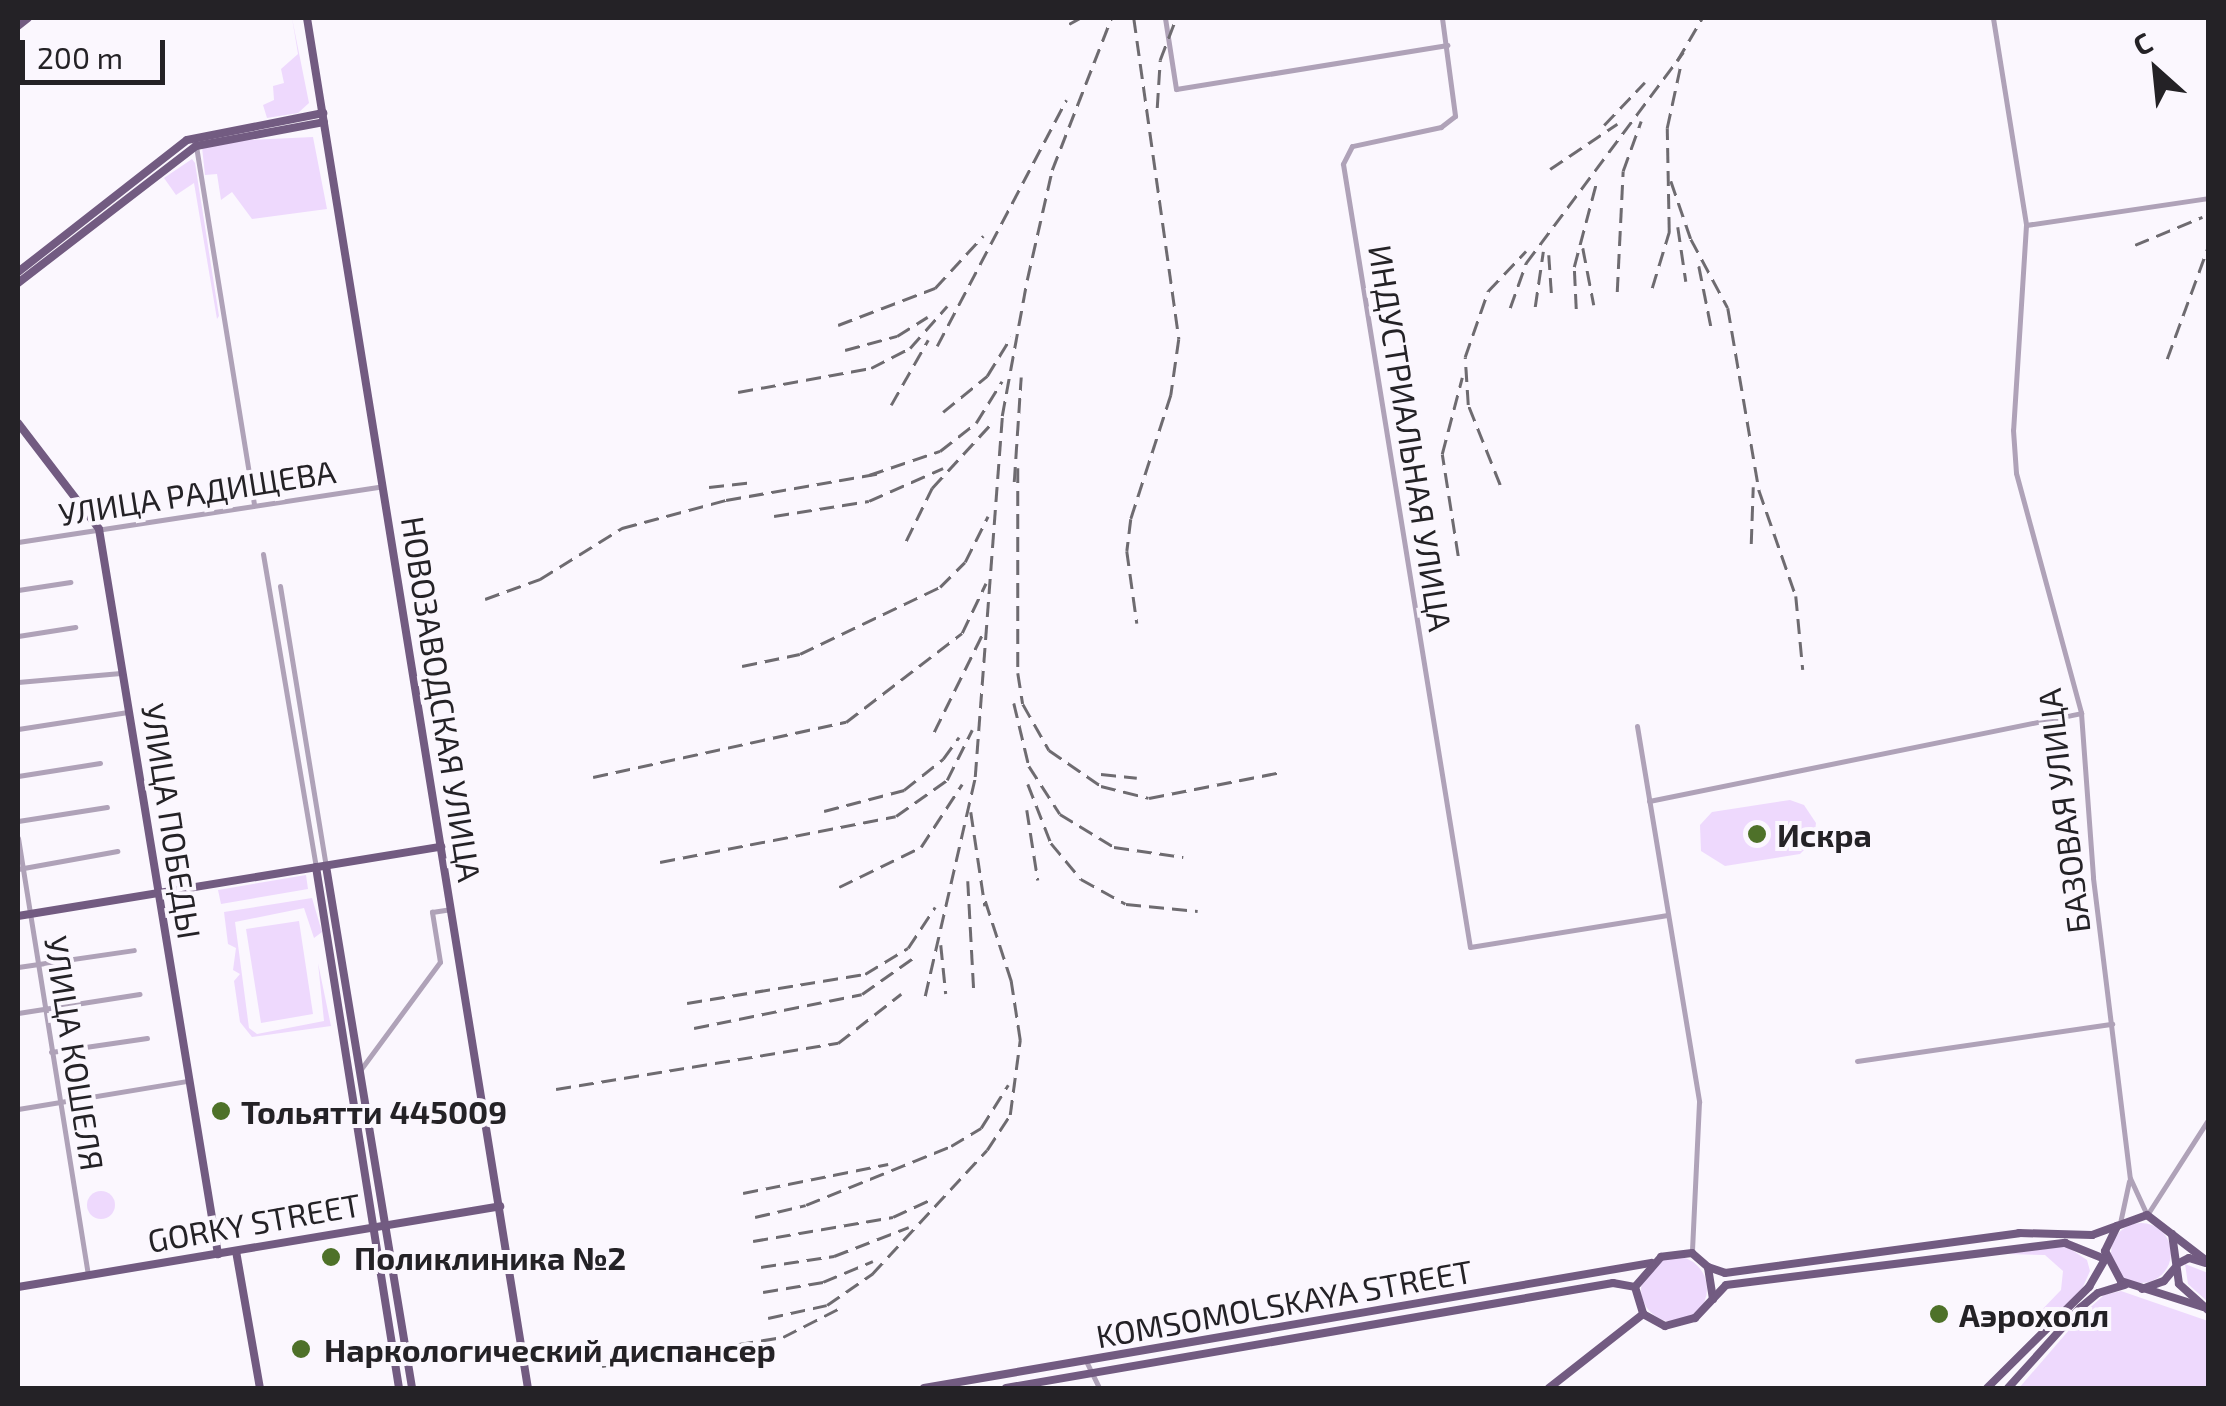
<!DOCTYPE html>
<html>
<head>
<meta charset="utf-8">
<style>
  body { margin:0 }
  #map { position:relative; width:2226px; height:1406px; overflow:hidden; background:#fbf7fe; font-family:"Exo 2",sans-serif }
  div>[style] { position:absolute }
  .green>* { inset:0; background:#eed9fd }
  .round { border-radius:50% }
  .minor>* { height:5px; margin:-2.5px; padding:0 2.5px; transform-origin:2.5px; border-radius:2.5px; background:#afa2b8 }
  .major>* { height:8px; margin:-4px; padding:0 4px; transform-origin:4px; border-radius:4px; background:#725b81 }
  .rail>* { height:2.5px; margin-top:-1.25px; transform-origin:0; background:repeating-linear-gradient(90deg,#6e6b70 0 15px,transparent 0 23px) }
  .dots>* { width:28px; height:28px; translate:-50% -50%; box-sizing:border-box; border:5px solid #fbf7fe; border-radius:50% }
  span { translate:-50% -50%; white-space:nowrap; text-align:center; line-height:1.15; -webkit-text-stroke:8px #fbf7fe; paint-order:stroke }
  .street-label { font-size:32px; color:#242226 }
  .poi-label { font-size:32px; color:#242226; font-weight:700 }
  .left { translate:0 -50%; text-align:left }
  .frame { position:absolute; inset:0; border:20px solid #242226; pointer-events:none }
  .north { position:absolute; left:2106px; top:20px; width:100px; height:100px; -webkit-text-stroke:8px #fbf7fe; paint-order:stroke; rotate:333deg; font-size:28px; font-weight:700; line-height:40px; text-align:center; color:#242226 }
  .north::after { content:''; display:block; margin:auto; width:35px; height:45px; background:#242226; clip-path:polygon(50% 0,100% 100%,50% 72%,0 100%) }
  .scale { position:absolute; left:20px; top:40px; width:145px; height:45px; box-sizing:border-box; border:5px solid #242226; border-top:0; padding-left:12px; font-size:30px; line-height:35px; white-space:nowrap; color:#242226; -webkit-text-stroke:8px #fbf7fe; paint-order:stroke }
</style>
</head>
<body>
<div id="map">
  <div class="green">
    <i style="clip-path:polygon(292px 18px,309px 103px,298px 113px,267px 118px,263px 105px,274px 100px,273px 86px,284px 83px,281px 69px,298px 54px)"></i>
    <i style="clip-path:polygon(301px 129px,249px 140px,313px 137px,327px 209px,252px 219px,232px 192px,221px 200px,217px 174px,205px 175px,202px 147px)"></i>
    <i style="clip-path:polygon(192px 159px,195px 163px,219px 316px,217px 319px,194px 183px,176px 195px,164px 178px)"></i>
    <i style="clip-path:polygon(1790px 800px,1804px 805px,1816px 823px,1814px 840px,1800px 854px,1725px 866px,1701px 851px,1700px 825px,1712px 812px)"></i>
    <i style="clip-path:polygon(306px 875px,308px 889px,221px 904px,218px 890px)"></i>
    <i style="clip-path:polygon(312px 898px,322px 932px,314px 938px,304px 908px,235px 922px,249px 1028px,257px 1034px,324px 1021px,318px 963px,331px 1026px,252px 1037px,240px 1022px,234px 981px,240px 974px,233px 970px,236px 948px,228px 944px,224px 912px)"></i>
    <i style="clip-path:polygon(299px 921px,313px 1014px,261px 1023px,246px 929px)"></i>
    <i class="round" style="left:87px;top:1191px;width:28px;height:28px"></i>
    <i class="round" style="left:2111px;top:1223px;width:60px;height:60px"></i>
    <i style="clip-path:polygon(2066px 1246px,2087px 1260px,2090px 1271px,2082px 1289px,2040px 1330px,2031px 1321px,2061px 1290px,2063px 1271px,2045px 1255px,2008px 1254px)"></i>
    <i class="round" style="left:1641px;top:1256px;width:66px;height:66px"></i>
    <i style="clip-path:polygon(2185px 1264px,2208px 1273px,2208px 1302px,2188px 1284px)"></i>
    <i style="clip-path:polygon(2121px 1291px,2208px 1321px,2208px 1388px,2019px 1388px,2082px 1315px,2104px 1295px)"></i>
  </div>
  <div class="minor">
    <i style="left:1165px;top:18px;width:72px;rotate:81.2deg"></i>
    <i style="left:1176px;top:89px;width:275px;rotate:-9.2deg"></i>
    <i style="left:1442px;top:18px;width:99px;rotate:82.4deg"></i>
    <i style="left:1455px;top:116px;width:18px;rotate:142deg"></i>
    <i style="left:1441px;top:127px;width:91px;rotate:167.9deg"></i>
    <i style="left:1352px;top:146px;width:20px;rotate:117deg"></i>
    <i style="left:1343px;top:164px;width:793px;rotate:80.79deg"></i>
    <i style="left:1470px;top:947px;width:200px;rotate:-9.2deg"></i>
    <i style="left:1993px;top:18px;width:210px;rotate:80.9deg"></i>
    <i style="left:2026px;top:225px;width:205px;rotate:93.6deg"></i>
    <i style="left:2013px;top:430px;width:43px;rotate:86deg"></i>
    <i style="left:2016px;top:473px;width:249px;rotate:74.8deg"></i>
    <i style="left:2081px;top:713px;width:165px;rotate:85.8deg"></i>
    <i style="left:2093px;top:878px;width:302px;rotate:83deg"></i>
    <i style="left:2130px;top:1178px;width:41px;rotate:65.3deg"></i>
    <i style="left:196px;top:146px;width:364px;rotate:80.8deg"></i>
    <i style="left:2026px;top:225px;width:184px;rotate:-8.4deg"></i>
    <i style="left:18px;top:542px;width:369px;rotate:-8.7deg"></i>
    <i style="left:263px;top:554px;width:317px;rotate:80.4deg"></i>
    <i style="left:280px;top:586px;width:284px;rotate:80.7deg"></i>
    <i style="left:18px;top:590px;width:53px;rotate:-8.7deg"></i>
    <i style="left:18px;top:636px;width:58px;rotate:-9deg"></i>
    <i style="left:18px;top:682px;width:103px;rotate:-5deg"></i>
    <i style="left:1637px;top:726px;width:381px;rotate:80.6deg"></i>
    <i style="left:1699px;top:1102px;width:151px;rotate:92.7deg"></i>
    <i style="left:18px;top:729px;width:111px;rotate:-8.8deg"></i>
    <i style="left:18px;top:776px;width:83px;rotate:-9deg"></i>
    <i style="left:1649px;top:801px;width:441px;rotate:-11.5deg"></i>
    <i style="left:18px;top:821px;width:90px;rotate:-8.9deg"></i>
    <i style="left:18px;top:838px;width:443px;rotate:80.9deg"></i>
    <i style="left:18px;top:869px;width:101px;rotate:-10.3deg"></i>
    <i style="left:18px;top:967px;width:117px;rotate:-8.3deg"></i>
    <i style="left:18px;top:1013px;width:123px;rotate:-8.9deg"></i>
    <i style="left:51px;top:1052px;width:97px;rotate:-8.3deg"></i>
    <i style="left:1857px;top:1061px;width:258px;rotate:-8.3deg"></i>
    <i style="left:361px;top:1069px;width:133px;rotate:-53.6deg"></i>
    <i style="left:440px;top:962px;width:51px;rotate:-99.1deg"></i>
    <i style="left:432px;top:912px;width:18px;rotate:-9deg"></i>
    <i style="left:18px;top:1109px;width:172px;rotate:-9.4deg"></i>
    <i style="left:2147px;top:1215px;width:113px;rotate:-57.3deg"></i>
    <i style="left:2120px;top:1223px;width:43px;rotate:-77.9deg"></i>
    <i style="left:1087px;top:1363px;width:28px;rotate:64deg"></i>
  </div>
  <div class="major">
    <i style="left:307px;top:18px;width:1388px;rotate:80.84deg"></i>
    <i style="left:18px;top:26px;width:13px;rotate:-39deg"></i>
    <i style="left:18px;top:272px;width:214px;rotate:-38deg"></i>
    <i style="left:187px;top:140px;width:139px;rotate:-11.2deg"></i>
    <i style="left:18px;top:283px;width:225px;rotate:-37.6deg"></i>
    <i style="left:196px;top:146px;width:130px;rotate:-10.6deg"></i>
    <i style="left:18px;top:423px;width:133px;rotate:52.6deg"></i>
    <i style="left:99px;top:529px;width:735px;rotate:80.68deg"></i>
    <i style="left:326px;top:866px;width:529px;rotate:80.64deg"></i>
    <i style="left:316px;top:867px;width:528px;rotate:80.95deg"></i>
    <i style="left:18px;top:916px;width:429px;rotate:-9.3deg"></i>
    <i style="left:2172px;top:1234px;width:50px;rotate:82deg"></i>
    <i style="left:2179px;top:1284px;width:39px;rotate:42deg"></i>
    <i style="left:236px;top:1251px;width:139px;rotate:80.1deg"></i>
    <i style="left:2177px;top:1264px;width:13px;rotate:-27deg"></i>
    <i style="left:2189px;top:1258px;width:17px;rotate:17deg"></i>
    <i style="left:1708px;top:1267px;width:18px;rotate:19deg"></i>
    <i style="left:1725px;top:1273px;width:297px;rotate:-7.7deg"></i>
    <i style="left:2019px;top:1233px;width:73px;rotate:1.6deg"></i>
    <i style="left:2092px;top:1235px;width:27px;rotate:-20deg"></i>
    <i style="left:18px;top:1287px;width:489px;rotate:-9.5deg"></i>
    <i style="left:2142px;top:1289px;width:23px;rotate:-20deg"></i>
    <i style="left:2164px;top:1281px;width:17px;rotate:-50deg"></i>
    <i style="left:1713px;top:1299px;width:32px;rotate:-99deg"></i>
    <i style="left:1708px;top:1267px;width:21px;rotate:-139deg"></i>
    <i style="left:1692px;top:1253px;width:31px;rotate:173deg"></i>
    <i style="left:1661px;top:1257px;width:40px;rotate:131deg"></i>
    <i style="left:1635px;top:1287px;width:28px;rotate:73deg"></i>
    <i style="left:1643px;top:1314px;width:25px;rotate:29deg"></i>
    <i style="left:1665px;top:1326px;width:31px;rotate:-15deg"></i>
    <i style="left:1695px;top:1318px;width:45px;rotate:-46.8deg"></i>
    <i style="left:1726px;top:1285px;width:342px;rotate:-7.1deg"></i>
    <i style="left:2065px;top:1243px;width:43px;rotate:21.8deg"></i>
    <i style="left:2203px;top:1307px;width:86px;rotate:-162.4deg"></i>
    <i style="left:2121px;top:1281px;width:34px;rotate:-118deg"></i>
    <i style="left:2105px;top:1251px;width:28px;rotate:-64deg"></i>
    <i style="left:2117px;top:1226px;width:32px;rotate:-20deg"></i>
    <i style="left:2147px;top:1215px;width:77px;rotate:37.6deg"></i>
    <i style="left:924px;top:1388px;width:738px;rotate:-9.76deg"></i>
    <i style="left:1006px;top:1388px;width:616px;rotate:-9.81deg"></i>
    <i style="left:1613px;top:1283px;width:22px;rotate:10deg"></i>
    <i style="left:1549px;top:1388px;width:120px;rotate:-38.2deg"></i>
    <i style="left:1987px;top:1388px;width:144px;rotate:-44.7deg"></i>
    <i style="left:2089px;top:1287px;width:32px;rotate:-60deg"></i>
    <i style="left:2008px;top:1388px;width:108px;rotate:-48deg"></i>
    <i style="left:2080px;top:1308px;width:23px;rotate:-40deg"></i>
    <i style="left:2098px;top:1293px;width:28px;rotate:-17deg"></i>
  </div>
  <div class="rail">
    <i style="left:1134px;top:18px;width:324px;rotate:82deg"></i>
    <i style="left:1179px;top:339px;width:57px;rotate:98.1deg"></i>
    <i style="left:1171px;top:395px;width:130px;rotate:107.9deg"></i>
    <i style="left:1131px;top:519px;width:32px;rotate:97deg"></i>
    <i style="left:1127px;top:551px;width:73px;rotate:82.1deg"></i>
    <i style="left:1069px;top:24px;width:13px;rotate:-29deg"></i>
    <i style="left:1677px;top:61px;width:50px;rotate:-59.8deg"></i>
    <i style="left:1157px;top:108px;width:48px;rotate:-86.4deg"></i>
    <i style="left:1160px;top:60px;width:45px;rotate:-69.1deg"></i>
    <i style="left:1604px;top:125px;width:59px;rotate:-46.4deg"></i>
    <i style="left:1550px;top:169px;width:81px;rotate:-33.9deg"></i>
    <i style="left:1671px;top:181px;width:61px;rotate:71deg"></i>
    <i style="left:1691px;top:239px;width:78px;rotate:61.8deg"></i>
    <i style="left:1728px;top:308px;width:185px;rotate:80.3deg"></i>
    <i style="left:1759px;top:490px;width:112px;rotate:70.8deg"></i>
    <i style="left:1796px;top:596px;width:74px;rotate:84.6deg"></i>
    <i style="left:1678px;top:227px;width:55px;rotate:81.6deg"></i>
    <i style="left:2135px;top:245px;width:73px;rotate:-22.7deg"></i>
    <i style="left:1583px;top:248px;width:58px;rotate:79.1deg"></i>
    <i style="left:1549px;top:255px;width:44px;rotate:86.1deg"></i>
    <i style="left:1699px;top:266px;width:61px;rotate:78.7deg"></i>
    <i style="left:1652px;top:288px;width:59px;rotate:-73.1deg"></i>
    <i style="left:1669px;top:232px;width:104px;rotate:-91.1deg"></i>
    <i style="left:1667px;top:128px;width:66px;rotate:-77.8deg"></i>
    <i style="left:1617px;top:292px;width:121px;rotate:-87.2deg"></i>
    <i style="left:1623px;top:171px;width:53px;rotate:-70.2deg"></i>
    <i style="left:1535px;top:307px;width:56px;rotate:-81.7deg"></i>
    <i style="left:1510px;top:308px;width:48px;rotate:-70.4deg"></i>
    <i style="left:1526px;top:263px;width:263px;rotate:-53.3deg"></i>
    <i style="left:1576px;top:309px;width:42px;rotate:-92.7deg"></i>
    <i style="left:1574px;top:267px;width:90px;rotate:-75.2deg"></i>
    <i style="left:838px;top:325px;width:104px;rotate:-20.9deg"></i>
    <i style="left:935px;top:288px;width:71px;rotate:-47.3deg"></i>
    <i style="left:937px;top:346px;width:278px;rotate:-62.3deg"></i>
    <i style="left:845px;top:350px;width:54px;rotate:-15.1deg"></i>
    <i style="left:897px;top:336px;width:36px;rotate:-32deg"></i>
    <i style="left:2167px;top:359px;width:119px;rotate:-69.9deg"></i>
    <i style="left:738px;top:392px;width:135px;rotate:-10.2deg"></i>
    <i style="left:871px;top:368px;width:44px;rotate:-27.1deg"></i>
    <i style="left:910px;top:348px;width:56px;rotate:-48.6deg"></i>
    <i style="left:891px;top:405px;width:75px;rotate:-60.4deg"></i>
    <i style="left:943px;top:412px;width:57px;rotate:-39.3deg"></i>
    <i style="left:987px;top:376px;width:46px;rotate:-58.4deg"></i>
    <i style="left:1018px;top:468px;width:205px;rotate:90deg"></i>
    <i style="left:1018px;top:673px;width:31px;rotate:81deg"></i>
    <i style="left:1023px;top:704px;width:53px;rotate:60.5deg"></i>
    <i style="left:1049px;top:750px;width:63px;rotate:34.7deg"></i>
    <i style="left:1101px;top:786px;width:49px;rotate:14deg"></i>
    <i style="left:1149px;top:798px;width:135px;rotate:-11.1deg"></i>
    <i style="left:869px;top:475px;width:75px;rotate:-18.7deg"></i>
    <i style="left:940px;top:451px;width:46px;rotate:-37.9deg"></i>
    <i style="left:976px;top:423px;width:49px;rotate:-58.2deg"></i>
    <i style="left:1014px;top:482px;width:105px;rotate:-86.2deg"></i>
    <i style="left:1500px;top:485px;width:86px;rotate:-111.8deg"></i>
    <i style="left:1468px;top:405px;width:48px;rotate:-93.6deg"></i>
    <i style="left:1465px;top:357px;width:70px;rotate:-70.8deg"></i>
    <i style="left:1488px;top:291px;width:55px;rotate:-46.5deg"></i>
    <i style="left:709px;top:487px;width:45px;rotate:-6.3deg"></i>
    <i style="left:774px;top:516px;width:96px;rotate:-9deg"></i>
    <i style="left:869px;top:501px;width:81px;rotate:-24deg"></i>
    <i style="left:906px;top:541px;width:59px;rotate:-63.9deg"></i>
    <i style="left:932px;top:488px;width:86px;rotate:-47.4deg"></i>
    <i style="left:1751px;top:544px;width:57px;rotate:-88deg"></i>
    <i style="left:1458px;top:556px;width:103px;rotate:-98.9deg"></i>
    <i style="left:1442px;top:454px;width:79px;rotate:-75.3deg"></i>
    <i style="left:485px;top:599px;width:59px;rotate:-20deg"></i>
    <i style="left:540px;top:579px;width:97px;rotate:-31.9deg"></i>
    <i style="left:622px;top:528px;width:108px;rotate:-15.1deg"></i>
    <i style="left:726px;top:500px;width:156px;rotate:-9.9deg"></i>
    <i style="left:742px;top:666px;width:59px;rotate:-11.7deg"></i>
    <i style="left:800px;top:654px;width:155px;rotate:-25.6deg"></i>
    <i style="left:940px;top:587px;width:35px;rotate:-45deg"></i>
    <i style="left:965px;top:562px;width:51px;rotate:-63.4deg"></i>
    <i style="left:1014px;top:703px;width:65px;rotate:76.6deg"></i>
    <i style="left:1029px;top:766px;width:57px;rotate:57.1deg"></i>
    <i style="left:1060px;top:814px;width:63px;rotate:31.4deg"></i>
    <i style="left:1114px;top:847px;width:70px;rotate:8.2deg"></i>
    <i style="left:934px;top:732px;width:110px;rotate:-63.7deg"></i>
    <i style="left:1101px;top:774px;width:36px;rotate:6deg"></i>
    <i style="left:593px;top:777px;width:259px;rotate:-12.3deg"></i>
    <i style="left:846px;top:722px;width:146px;rotate:-37.5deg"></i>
    <i style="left:962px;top:633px;width:55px;rotate:-64.4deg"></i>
    <i style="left:1028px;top:784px;width:63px;rotate:68.7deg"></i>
    <i style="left:1051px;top:843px;width:47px;rotate:50.2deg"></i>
    <i style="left:1081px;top:879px;width:51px;rotate:29.1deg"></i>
    <i style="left:1126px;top:904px;width:72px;rotate:5.6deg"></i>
    <i style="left:1027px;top:810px;width:71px;rotate:81.1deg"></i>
    <i style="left:824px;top:811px;width:83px;rotate:-14.7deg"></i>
    <i style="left:904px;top:790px;width:50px;rotate:-38.5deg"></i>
    <i style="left:943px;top:759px;width:27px;rotate:-54deg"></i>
    <i style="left:971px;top:812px;width:95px;rotate:81.5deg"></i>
    <i style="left:660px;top:862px;width:240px;rotate:-11deg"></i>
    <i style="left:896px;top:816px;width:62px;rotate:-35.2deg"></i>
    <i style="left:947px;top:780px;width:56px;rotate:-63.4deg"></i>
    <i style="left:968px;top:881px;width:110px;rotate:86.9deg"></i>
    <i style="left:839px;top:887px;width:91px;rotate:-26deg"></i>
    <i style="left:921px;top:847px;width:75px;rotate:-56.9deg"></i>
    <i style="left:941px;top:945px;width:49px;rotate:84.2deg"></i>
    <i style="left:925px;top:996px;width:225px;rotate:-77.1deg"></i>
    <i style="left:975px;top:777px;width:362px;rotate:-85.7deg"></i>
    <i style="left:1002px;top:416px;width:138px;rotate:-79.6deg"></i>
    <i style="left:1027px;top:280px;width:113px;rotate:-77.2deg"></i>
    <i style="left:1052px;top:170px;width:162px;rotate:-68.7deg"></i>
    <i style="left:687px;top:1003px;width:180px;rotate:-9.3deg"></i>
    <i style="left:865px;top:974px;width:50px;rotate:-31.2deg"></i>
    <i style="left:908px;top:948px;width:49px;rotate:-56.6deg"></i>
    <i style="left:694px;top:1028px;width:171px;rotate:-11.4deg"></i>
    <i style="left:862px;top:994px;width:62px;rotate:-35.2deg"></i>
    <i style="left:556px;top:1089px;width:286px;rotate:-9.3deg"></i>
    <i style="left:838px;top:1043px;width:80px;rotate:-37.9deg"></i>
    <i style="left:743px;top:1193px;width:148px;rotate:-11.3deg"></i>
    <i style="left:755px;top:1217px;width:52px;rotate:-13.2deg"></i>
    <i style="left:806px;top:1205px;width:157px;rotate:-22.1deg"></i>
    <i style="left:951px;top:1146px;width:35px;rotate:-31deg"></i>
    <i style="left:981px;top:1128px;width:51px;rotate:-57.9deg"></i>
    <i style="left:753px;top:1241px;width:142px;rotate:-9.7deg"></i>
    <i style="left:893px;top:1217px;width:43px;rotate:-24.8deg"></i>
    <i style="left:761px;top:1267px;width:74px;rotate:-8.6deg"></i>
    <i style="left:834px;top:1256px;width:80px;rotate:-21.1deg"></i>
    <i style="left:763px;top:1292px;width:61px;rotate:-9.5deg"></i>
    <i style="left:823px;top:1282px;width:54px;rotate:-22.8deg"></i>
    <i style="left:768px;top:1318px;width:60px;rotate:-12.4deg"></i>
    <i style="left:827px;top:1305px;width:55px;rotate:-34.6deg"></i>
    <i style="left:872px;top:1274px;width:169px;rotate:-47.2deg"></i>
    <i style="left:987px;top:1150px;width:42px;rotate:-56.7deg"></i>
    <i style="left:1010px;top:1115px;width:76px;rotate:-82.4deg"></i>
    <i style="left:1020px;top:1040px;width:60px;rotate:-98.7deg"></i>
    <i style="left:1011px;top:981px;width:90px;rotate:-108deg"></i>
    <i style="left:602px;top:1366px;width:183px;rotate:-9.1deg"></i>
    <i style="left:783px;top:1337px;width:66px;rotate:-27deg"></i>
  </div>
  <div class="dots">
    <i style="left:1757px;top:834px;background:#4e7129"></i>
    <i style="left:221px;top:1111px;background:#4e7129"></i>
    <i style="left:331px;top:1257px;background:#4e7129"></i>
    <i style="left:1939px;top:1314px;background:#4e7129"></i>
    <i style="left:301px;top:1349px;background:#4e7129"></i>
  </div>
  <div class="street-label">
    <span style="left:1411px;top:438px;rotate:81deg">ИНДУСТРИАЛЬНАЯ УЛИЦА</span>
    <span style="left:197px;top:492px;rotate:-9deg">УЛИЦА РАДИЩЕВА</span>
    <span style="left:442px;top:699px;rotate:81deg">НОВОЗАВОДСКАЯ УЛИЦА</span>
    <span style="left:2063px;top:811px;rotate:-97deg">БАЗОВАЯ УЛИЦА</span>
    <span style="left:172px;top:821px;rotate:81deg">УЛИЦА ПОБЕДЫ</span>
    <span style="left:75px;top:1053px;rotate:81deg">УЛИЦА КОШЕЛЯ</span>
    <span style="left:254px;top:1222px;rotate:-10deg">GORKY STREET</span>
    <span style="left:1284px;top:1303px;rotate:-10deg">KOMSOMOLSKAYA STREET</span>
  </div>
  <div class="poi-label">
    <span class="left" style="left:1777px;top:834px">Искра</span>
    <span class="left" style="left:241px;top:1111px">Тольятти 445009</span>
    <span class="left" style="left:354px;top:1257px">Поликлиника №2</span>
    <span class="left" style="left:1959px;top:1314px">Аэрохолл</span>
    <span class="left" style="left:324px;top:1349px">Наркологический диспансер</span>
  </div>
  <div class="frame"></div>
  <div class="north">С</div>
  <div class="scale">200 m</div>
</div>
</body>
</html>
